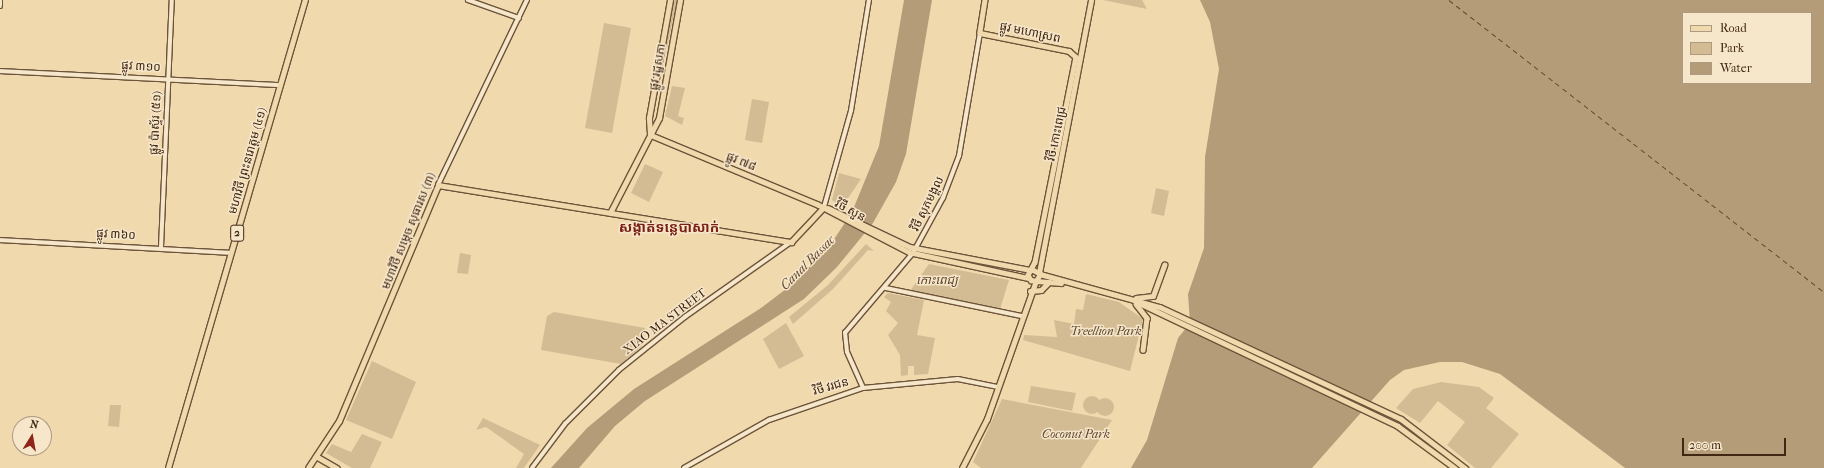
<!DOCTYPE html>
<html>
<head>
<meta charset="utf-8">
<style>
  body { margin:0 }
  #map { position:relative; width:1824px; height:468px; overflow:hidden; background:#f1d9ae; font-family:"IM FELL French Canon","Noto Sans Khmer",serif }
  div>[style] { position:absolute }
  .green>* { inset:0; background:#d3bb94 }
  .round { border-radius:50% }
  .water>* { inset:0; background:#b59c79 }
  .pier>* { inset:0; background:#f1d9ae }
  .ferry>* { height:1px; margin-top:-0.5px; transform-origin:0; background:repeating-linear-gradient(90deg,#634a32 0 5px,transparent 0 9px) }
  .roads { filter:drop-shadow(1px 0 #6c543a) drop-shadow(-1px 0 #6c543a) drop-shadow(0 1px #6c543a) drop-shadow(0 -1px #6c543a) }
  .minor>* { height:3.5px; margin:-1.75px; padding:0 1.75px; transform-origin:1.75px; border-radius:1.75px; background:#f6e6ca }
  .major>* { height:4.5px; margin:-2.25px; padding:0 2.25px; transform-origin:2.25px; border-radius:2.25px; background:#f1d9ae }
  span { translate:-50% -50%; white-space:nowrap; text-align:center; line-height:1.15; -webkit-text-stroke:3px #f6e6ca; paint-order:stroke }
  .shield-label span { padding:1px 3px; background:#f6e6ca; border:1px solid; border-radius:3px; -webkit-text-stroke-width:0 }
  .shield-label { font-size:11px; color:#402713; font-weight:700 }
  .street-label { font-size:12px; color:#402713 }
  .park-label { font-size:12px; color:#5d452d; font-style:italic }
  .water-label { font-size:13px; color:#634a32; font-style:italic }
  .quarter-label { font-size:14px; color:#7a1f14; font-weight:700 }
  .legend { position:absolute; left:1682px; top:12px; width:130px; height:72px; box-sizing:border-box; background:#f6e6ca; border:1px solid #ad9a81; margin:0; padding:5px 7px; list-style:none; font-size:12px; color:#402713 }
  .legend li { display:flex; align-items:center; gap:8px; height:20px }
  .legend b { width:20px; border:1px solid #ad9a81 }
  .north { position:absolute; left:12px; top:416px; width:40px; height:40px; box-sizing:border-box; background:#f6e6ca; border:1px solid #ad9a81; border-radius:50%; rotate:11deg; font-size:11px; font-weight:700; line-height:16px; text-align:center; color:#402713 }
  .north::after { content:''; display:block; margin:auto; width:14px; height:18px; background:#8f2418; clip-path:polygon(50% 0,100% 100%,50% 72%,0 100%) }
  .scale { position:absolute; left:1682px; top:438px; width:104px; height:18px; box-sizing:border-box; border:2px solid #402713; border-top:0; padding-left:5px; font-size:12px; line-height:14px; white-space:nowrap; color:#402713; -webkit-text-stroke:3px #f6e6ca; paint-order:stroke }
</style>
</head>
<body>
<div id="map">
  <div class="green">
    <i style="clip-path:polygon(673px 0,677px 0,667px 48px,666px 46px)"></i>
    <i style="clip-path:polygon(1103px 0,1142px 0,1147px 9px)"></i>
    <i style="clip-path:polygon(604px 23px,631px 28px,612px 133px,585px 128px)"></i>
    <i style="clip-path:polygon(672px 86px,685px 88px,678px 116px,684px 118px,682px 125px,665px 116px)"></i>
    <i style="clip-path:polygon(752px 99px,769px 102px,762px 143px,745px 140px)"></i>
    <i style="clip-path:polygon(645px 164px,663px 172px,649px 202px,631px 193px)"></i>
    <i style="clip-path:polygon(839px 173px,861px 179px,842px 207px,832px 200px)"></i>
    <i style="clip-path:polygon(1156px 188px,1169px 191px,1164px 216px,1151px 213px)"></i>
    <i style="clip-path:polygon(866px 244px,874px 251px,868px 250px,833px 289px,793px 324px,789px 317px,828px 285px)"></i>
    <i style="clip-path:polygon(460px 253px,471px 255px,468px 274px,457px 273px)"></i>
    <i style="clip-path:polygon(929px 264px,1009px 280px,1000px 309px,910px 291px)"></i>
    <i style="clip-path:polygon(888px 293px,924px 300px,917px 335px,935px 338px,928px 374px,914px 375px,914px 366px,908px 366px,908px 375px,901px 376px,900px 355px,888px 335px,898px 323px,886px 311px,891px 302px,884px 297px)"></i>
    <i style="clip-path:polygon(1086px 294px,1119px 302px,1143px 319px,1130px 371px,1023px 340px,1024px 335px,1057px 337px,1054px 320px,1074px 324px,1076px 309px,1083px 310px)"></i>
    <i style="clip-path:polygon(554px 312px,645px 328px,642px 346px,621px 364px,541px 350px,547px 316px)"></i>
    <i style="clip-path:polygon(786px 323px,804px 356px,779px 369px,763px 339px)"></i>
    <i style="clip-path:polygon(372px 361px,416px 382px,392px 439px,346px 420px)"></i>
    <i style="clip-path:polygon(1441px 382px,1479px 387px,1494px 398px,1486px 408px,1519px 434px,1491px 468px,1475px 468px,1447px 445px,1465px 422px,1438px 401px,1420px 423px,1396px 408px,1413px 389px)"></i>
    <i style="clip-path:polygon(1031px 386px,1076px 393px,1072px 411px,1028px 402px)"></i>
    <i class="round" style="left:1083px;top:396px;width:18px;height:18px"></i>
    <i class="round" style="left:1096px;top:398px;width:18px;height:18px"></i>
    <i style="clip-path:polygon(1002px 399px,1112px 420px,1081px 468px,981px 468px,973px 462px)"></i>
    <i style="clip-path:polygon(110px 405px,121px 405px,119px 427px,108px 426px)"></i>
    <i style="clip-path:polygon(483px 418px,540px 445px,524px 468px,516px 468px,524px 454px,486px 427px,476px 430px)"></i>
    <i style="clip-path:polygon(362px 434px,382px 442px,370px 468px,352px 468px,326px 453px,332px 444px,351px 452px)"></i>
  </div>
  <div class="water">
    <i style="clip-path:polygon(904px 0,932px 0,906px 154px,896px 182px,873px 223px,837px 267px,804px 299px,645px 401px,615px 426px,579px 468px,551px 468px,587px 428px,634px 389px,761px 308px,790px 286px,831px 244px,852px 212px,879px 146px)"></i>
    <i style="clip-path:polygon(evenodd,1200px 0,1824px 0,1824px 468px,1625px 468px,1500px 374px,1462px 362px,1440px 362px,1404px 370px,1390px 380px,1312px 468px,1131px 468px,1147px 440px,1178px 338px,1190px 323px,1188px 294px,1204px 248px,1205px 157px,1219px 69px,1210px 22px,1200px 0,1683px 13px,1811px 13px,1811px 83px,1683px 83px,1683px 13px)"></i>
  </div>
  <div class="pier">
    <i style="clip-path:polygon(1190px 318px,1370px 402px,1363px 412px,1185px 329px)"></i>
  </div>
  <div class="ferry">
    <i style="left:1449px;top:0;width:475px;rotate:37.9deg"></i>
  </div>
  <div class="roads">
    <div class="minor">
      <i style="left:468px;top:0;width:54px;rotate:19.4deg"></i>
      <i style="left:0;top:6px;width:6px;rotate:-90deg"></i>
      <i style="left:0;top:71px;width:280px;rotate:2.9deg"></i>
      <i style="left:438px;top:185px;width:205px;rotate:-64.3deg"></i>
      <i style="left:824px;top:207px;width:100px;rotate:-74.3deg"></i>
      <i style="left:851px;top:111px;width:112px;rotate:-80.8deg"></i>
      <i style="left:0;top:240px;width:231px;rotate:3.2deg"></i>
      <i style="left:161px;top:247px;width:247px;rotate:-87.5deg"></i>
      <i style="left:886px;top:288px;width:138px;rotate:11.7deg"></i>
      <i style="left:863px;top:388px;width:39px;rotate:-114deg"></i>
      <i style="left:847px;top:352px;width:19px;rotate:-96deg"></i>
      <i style="left:845px;top:333px;width:105px;rotate:-49.6deg"></i>
      <i style="left:913px;top:253px;width:63px;rotate:-61.4deg"></i>
      <i style="left:943px;top:198px;width:45px;rotate:-69.1deg"></i>
      <i style="left:959px;top:156px;width:125px;rotate:-80.3deg"></i>
      <i style="left:532px;top:468px;width:55px;rotate:-53.1deg"></i>
      <i style="left:565px;top:424px;width:76px;rotate:-45deg"></i>
      <i style="left:619px;top:370px;width:85px;rotate:-38.8deg"></i>
      <i style="left:685px;top:317px;width:130px;rotate:-35.3deg"></i>
      <i style="left:684px;top:468px;width:98px;rotate:-29.5deg"></i>
      <i style="left:769px;top:420px;width:99px;rotate:-18.8deg"></i>
      <i style="left:863px;top:388px;width:95px;rotate:-5.4deg"></i>
      <i style="left:958px;top:379px;width:41px;rotate:11.3deg"></i>
    </div>
    <div class="major">
      <i style="left:985px;top:0;width:33px;rotate:99deg"></i>
      <i style="left:980px;top:33px;width:91px;rotate:11.4deg"></i>
      <i style="left:1069px;top:51px;width:9px;rotate:41deg"></i>
      <i style="left:1076px;top:57px;width:209px;rotate:101.3deg"></i>
      <i style="left:1035px;top:262px;width:15px;rotate:118deg"></i>
      <i style="left:1028px;top:275px;width:6px;rotate:59deg"></i>
      <i style="left:1031px;top:280px;width:5px;rotate:11deg"></i>
      <i style="left:1036px;top:281px;width:8px;rotate:-60deg"></i>
      <i style="left:1040px;top:274px;width:9px;rotate:-153deg"></i>
      <i style="left:650px;top:134px;width:16px;rotate:-94deg"></i>
      <i style="left:649px;top:118px;width:120px;rotate:-79.9deg"></i>
      <i style="left:651px;top:135px;width:180px;rotate:22.6deg"></i>
      <i style="left:817px;top:204px;width:104px;rotate:27.6deg"></i>
      <i style="left:909px;top:252px;width:122px;rotate:12.3deg"></i>
      <i style="left:828px;top:208px;width:91px;rotate:25.4deg"></i>
      <i style="left:910px;top:247px;width:123px;rotate:10.8deg"></i>
      <i style="left:610px;top:213px;width:107px;rotate:-62.7deg"></i>
      <i style="left:659px;top:118px;width:120px;rotate:-79.9deg"></i>
      <i style="left:1039px;top:273px;width:278px;rotate:-79.2deg"></i>
      <i style="left:1040px;top:274px;width:124px;rotate:15.4deg"></i>
      <i style="left:1160px;top:307px;width:266px;rotate:24.9deg"></i>
      <i style="left:1401px;top:419px;width:81px;rotate:37.4deg"></i>
      <i style="left:1037px;top:281px;width:24px;rotate:5deg"></i>
      <i style="left:1030px;top:291px;width:11px;rotate:-5deg"></i>
      <i style="left:1041px;top:290px;width:11px;rotate:-45deg"></i>
      <i style="left:1136px;top:298px;width:17px;rotate:-7deg"></i>
      <i style="left:1153px;top:296px;width:33px;rotate:-70deg"></i>
      <i style="left:1135px;top:301px;width:291px;rotate:25.4deg"></i>
      <i style="left:1398px;top:426px;width:71px;rotate:36.4deg"></i>
      <i style="left:1136px;top:304px;width:18px;rotate:52deg"></i>
      <i style="left:1147px;top:318px;width:32px;rotate:97deg"></i>
      <i style="left:316px;top:456px;width:24px;rotate:30deg"></i>
      <i style="left:168px;top:468px;width:488px;rotate:-73.7deg"></i>
      <i style="left:308px;top:468px;width:56px;rotate:-56.6deg"></i>
      <i style="left:339px;top:421px;width:256px;rotate:-67.2deg"></i>
      <i style="left:438px;top:185px;width:358px;rotate:9.2deg"></i>
      <i style="left:791px;top:242px;width:48px;rotate:-46.7deg"></i>
      <i style="left:962px;top:468px;width:55px;rotate:-63deg"></i>
      <i style="left:987px;top:419px;width:146px;rotate:-70.5deg"></i>
    </div>
  </div>
  <div class="shield-label">
    <span style="left:237px;top:233px">2</span>
  </div>
  <div class="street-label">
    <span style="left:1030px;top:33px;rotate:12deg">ផ្លូវ មហោស្រព</span>
    <span style="left:141px;top:67px;rotate:3deg">ផ្លូវ ៣១០</span>
    <span style="left:658px;top:67px;rotate:-80deg">ផ្លូវ រដ្ឋសភា</span>
    <span style="left:156px;top:123px;rotate:-87deg">ផ្លូវ ប៉ាស្ទ័រ (៥១)</span>
    <span style="left:1057px;top:134px;rotate:-78deg">វិថី កោះពេជ្រ</span>
    <span style="left:248px;top:161px;rotate:-74deg">មហាវិថី ព្រះនរោត្តម (៤១)</span>
    <span style="left:741px;top:162px;rotate:22deg">ផ្លូវ ៧៨</span>
    <span style="left:928px;top:204px;rotate:-64deg">វិថី សុភមង្គល</span>
    <span style="left:850px;top:211px;rotate:29deg">វិថី សួន</span>
    <span style="left:409px;top:231px;rotate:-68deg">មហាវិថី សម្តេច សុធារស (៣)</span>
    <span style="left:116px;top:235px;rotate:3deg">ផ្លូវ ៣៦០</span>
    <span style="left:665px;top:322px;rotate:-37deg">XIAO MA STREET</span>
    <span style="left:831px;top:387px;rotate:-16deg">វិថី វរជន</span>
  </div>
  <div class="park-label">
    <span style="left:937px;top:281px">កោះពេជ្យ</span>
    <span style="left:1106px;top:332px">Treellion Park</span>
    <span style="left:1076px;top:435px">Coconut Park</span>
  </div>
  <div class="water-label">
    <span style="left:808px;top:263px;rotate:-45deg">Canal Bassac</span>
  </div>
  <div class="quarter-label">
    <span style="left:669px;top:228px">សង្កាត់ទន្លេបាសាក់</span>
  </div>
  <ul class="legend">
  <li><b style="height:5px;background:#f1d9ae"></b>Road</li>
  <li><b style="height:11px;background:#d3bb94"></b>Park</li>
  <li><b style="height:11px;background:#b59c79"></b>Water</li>
  </ul>
  <div class="north">N</div>
  <div class="scale">200 m</div>
</div>
</body>
</html>
